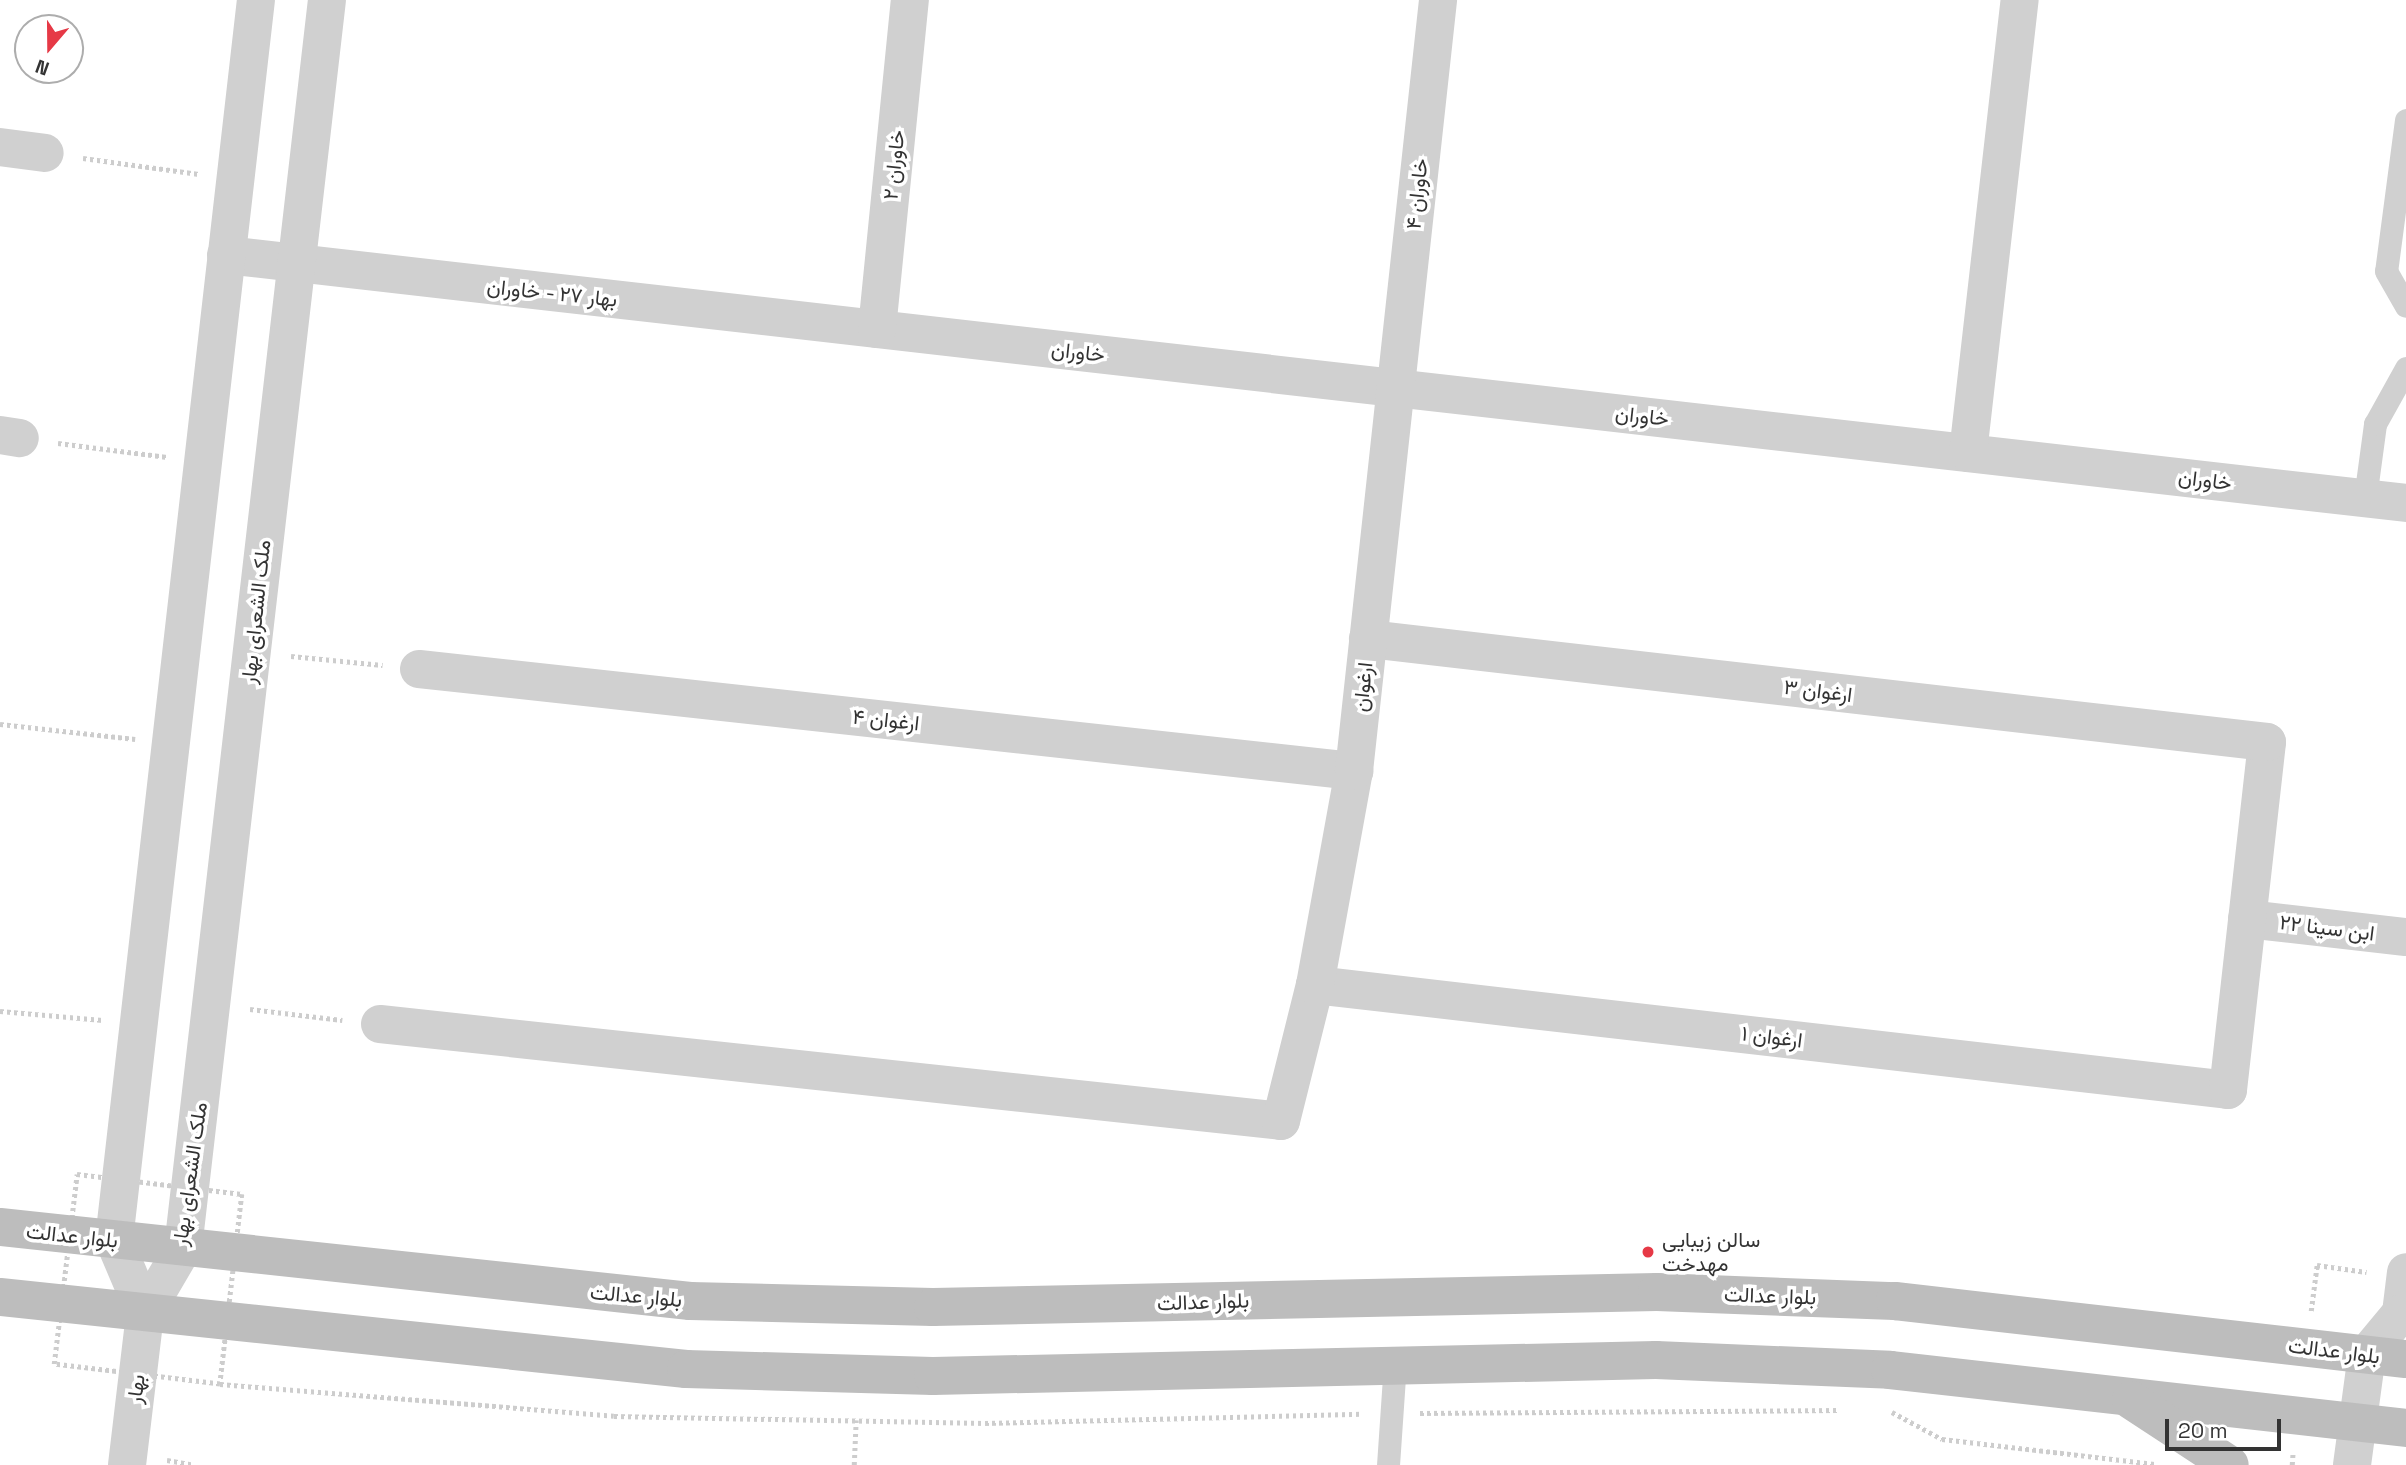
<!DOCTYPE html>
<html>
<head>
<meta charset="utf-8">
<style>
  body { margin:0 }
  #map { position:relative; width:2406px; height:1465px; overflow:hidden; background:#fff; font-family:"Space Grotesk",Vazirmatn,sans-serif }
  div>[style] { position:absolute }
  .path>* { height:4.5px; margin-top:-2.25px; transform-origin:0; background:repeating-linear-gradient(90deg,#cdcdcd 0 3.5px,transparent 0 7px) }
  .service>* { height:23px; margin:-11.5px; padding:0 11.5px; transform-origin:11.5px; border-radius:11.5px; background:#d0d0d0 }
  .minor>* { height:38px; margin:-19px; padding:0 19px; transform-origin:19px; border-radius:19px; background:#d0d0d0 }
  .tertiary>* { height:38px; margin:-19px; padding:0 19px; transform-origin:19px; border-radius:19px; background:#d0d0d0 }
  .secondary>* { height:38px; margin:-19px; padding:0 19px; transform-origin:19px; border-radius:19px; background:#bdbdbd }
  .dots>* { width:19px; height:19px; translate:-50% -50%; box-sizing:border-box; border:4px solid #fff; border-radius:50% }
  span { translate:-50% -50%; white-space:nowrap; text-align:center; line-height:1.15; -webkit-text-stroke:7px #fff; paint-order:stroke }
  .street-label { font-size:21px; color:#333 }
  .poi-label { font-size:21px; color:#333 }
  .left { translate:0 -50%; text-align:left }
  .north { position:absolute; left:14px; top:14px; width:70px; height:70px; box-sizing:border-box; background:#fff; border:2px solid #adadad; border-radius:50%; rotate:200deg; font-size:19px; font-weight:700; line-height:28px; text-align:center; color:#333 }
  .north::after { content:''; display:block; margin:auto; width:24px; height:32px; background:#e63946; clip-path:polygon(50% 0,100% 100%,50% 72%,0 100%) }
  .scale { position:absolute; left:2165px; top:1419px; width:116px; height:32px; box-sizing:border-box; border:4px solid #333; border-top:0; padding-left:9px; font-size:21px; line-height:24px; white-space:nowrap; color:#333; -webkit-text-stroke:5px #fff; paint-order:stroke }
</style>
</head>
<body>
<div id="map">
  <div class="path">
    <i style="left:83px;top:158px;width:117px;rotate:7.9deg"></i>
    <i style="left:58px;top:443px;width:110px;rotate:7.3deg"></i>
    <i style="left:291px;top:656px;width:92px;rotate:5.6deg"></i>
    <i style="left:0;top:724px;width:136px;rotate:6.3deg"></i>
    <i style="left:250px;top:1009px;width:93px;rotate:6.8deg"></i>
    <i style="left:0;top:1011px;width:103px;rotate:5deg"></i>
    <i style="left:77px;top:1174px;width:166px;rotate:6.9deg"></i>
    <i style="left:242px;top:1194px;width:191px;rotate:96.6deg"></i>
    <i style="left:220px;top:1384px;width:167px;rotate:-173.1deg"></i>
    <i style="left:54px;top:1364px;width:191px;rotate:-83.1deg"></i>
    <i style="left:2311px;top:1311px;width:46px;rotate:-82.6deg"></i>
    <i style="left:2317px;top:1265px;width:50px;rotate:8deg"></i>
    <i style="left:220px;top:1384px;width:395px;rotate:4.6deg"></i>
    <i style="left:614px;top:1416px;width:371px;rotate:1.1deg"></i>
    <i style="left:985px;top:1423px;width:377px;rotate:-1.4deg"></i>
    <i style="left:1892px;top:1412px;width:57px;rotate:28.4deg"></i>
    <i style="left:1942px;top:1439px;width:214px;rotate:6.7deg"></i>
    <i style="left:1420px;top:1413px;width:418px;rotate:-0.4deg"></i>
    <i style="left:167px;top:1460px;width:27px;rotate:10deg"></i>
    <i style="left:854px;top:1465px;width:45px;rotate:-87.5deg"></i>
    <i style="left:2292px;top:1465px;width:13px;rotate:-86deg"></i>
  </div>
  <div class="service">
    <i style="left:2406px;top:120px;width:152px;rotate:97.5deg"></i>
    <i style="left:2386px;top:271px;width:40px;rotate:60.3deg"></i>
    <i style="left:2365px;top:498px;width:75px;rotate:-82.3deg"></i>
    <i style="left:2375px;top:424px;width:64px;rotate:-61deg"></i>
    <i style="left:1388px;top:1465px;width:102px;rotate:-86.1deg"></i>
  </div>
  <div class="minor">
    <i style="left:0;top:147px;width:45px;rotate:7.6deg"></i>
    <i style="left:226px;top:255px;width:2194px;rotate:6.49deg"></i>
    <i style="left:877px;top:329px;width:331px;rotate:-84.3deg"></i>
    <i style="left:0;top:435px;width:20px;rotate:9deg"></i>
    <i style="left:1968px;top:453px;width:456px;rotate:-83.5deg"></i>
    <i style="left:419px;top:669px;width:941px;rotate:6.23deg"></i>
    <i style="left:2247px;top:919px;width:160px;rotate:6.5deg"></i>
    <i style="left:1315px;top:985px;width:919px;rotate:6.56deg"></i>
    <i style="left:2228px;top:1090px;width:350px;rotate:-83.6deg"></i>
    <i style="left:2267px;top:742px;width:905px;rotate:-173.46deg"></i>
    <i style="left:380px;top:1024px;width:906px;rotate:6.14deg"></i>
    <i style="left:1281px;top:1121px;width:140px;rotate:-76deg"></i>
    <i style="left:1315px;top:985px;width:218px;rotate:-79.7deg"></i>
    <i style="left:1354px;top:771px;width:776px;rotate:-83.78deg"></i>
    <i style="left:2401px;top:1313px;width:41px;rotate:-83deg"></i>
    <i style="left:2367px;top:1354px;width:53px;rotate:-50.3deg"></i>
  </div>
  <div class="tertiary">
    <i style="left:145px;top:1313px;width:79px;rotate:-113deg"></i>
    <i style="left:114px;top:1240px;width:1248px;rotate:-83.47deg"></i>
    <i style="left:127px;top:1465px;width:153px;rotate:-83.2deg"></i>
    <i style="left:145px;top:1313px;width:75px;rotate:-59.7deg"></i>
    <i style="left:183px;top:1248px;width:1256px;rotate:-83.42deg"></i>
    <i style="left:2352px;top:1465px;width:112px;rotate:-82.3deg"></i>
  </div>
  <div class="secondary">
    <i style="left:0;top:1227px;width:694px;rotate:6.12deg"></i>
    <i style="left:690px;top:1301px;width:243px;rotate:1.4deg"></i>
    <i style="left:933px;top:1307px;width:724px;rotate:-1.19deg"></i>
    <i style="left:1657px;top:1292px;width:238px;rotate:2.2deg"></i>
    <i style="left:1895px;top:1301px;width:514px;rotate:6.48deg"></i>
    <i style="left:0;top:1297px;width:690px;rotate:5.99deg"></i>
    <i style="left:686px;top:1369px;width:247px;rotate:1.6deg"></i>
    <i style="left:933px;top:1376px;width:723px;rotate:-1.27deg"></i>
    <i style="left:1656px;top:1360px;width:234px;rotate:2.4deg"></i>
    <i style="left:1890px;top:1370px;width:519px;rotate:6.41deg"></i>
    <i style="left:2131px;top:1400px;width:118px;rotate:33.3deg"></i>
  </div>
  <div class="dots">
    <i style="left:1648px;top:1252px;background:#e63946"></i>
  </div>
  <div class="street-label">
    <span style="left:894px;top:165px;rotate:-84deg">خاوران ۲</span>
    <span style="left:1417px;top:194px;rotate:-84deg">خاوران ۴</span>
    <span style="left:552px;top:293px;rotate:6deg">بهار ۲۷ - خاوران</span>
    <span style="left:1078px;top:352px;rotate:6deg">خاوران</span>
    <span style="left:1642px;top:416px;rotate:6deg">خاوران</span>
    <span style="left:2205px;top:480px;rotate:7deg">خاوران</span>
    <span style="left:256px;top:612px;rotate:-84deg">ملک الشعرای بهار</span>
    <span style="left:1363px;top:687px;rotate:-84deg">ارغوان</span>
    <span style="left:1818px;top:691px;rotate:7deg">ارغوان ۳</span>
    <span style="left:886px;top:720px;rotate:6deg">ارغوان ۴</span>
    <span style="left:2327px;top:928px;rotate:7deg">ابن سینا ۲۲</span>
    <span style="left:1772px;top:1037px;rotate:7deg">ارغوان ۱</span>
    <span style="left:190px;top:1174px;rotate:-82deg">ملک الشعرای بهار</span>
    <span style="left:72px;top:1236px;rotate:6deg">بلوار عدالت</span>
    <span style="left:636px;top:1296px;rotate:5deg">بلوار عدالت</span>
    <span style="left:1770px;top:1296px;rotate:2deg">بلوار عدالت</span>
    <span style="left:1203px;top:1302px;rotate:-2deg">بلوار عدالت</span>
    <span style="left:2334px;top:1351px;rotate:7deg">بلوار عدالت</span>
    <span style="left:136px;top:1389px;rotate:-83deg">بهار</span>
  </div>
  <div class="poi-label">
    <span class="left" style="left:1662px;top:1252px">سالن زیبایی<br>مهدخت</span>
  </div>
  <div class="north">N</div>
  <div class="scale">20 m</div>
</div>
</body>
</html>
